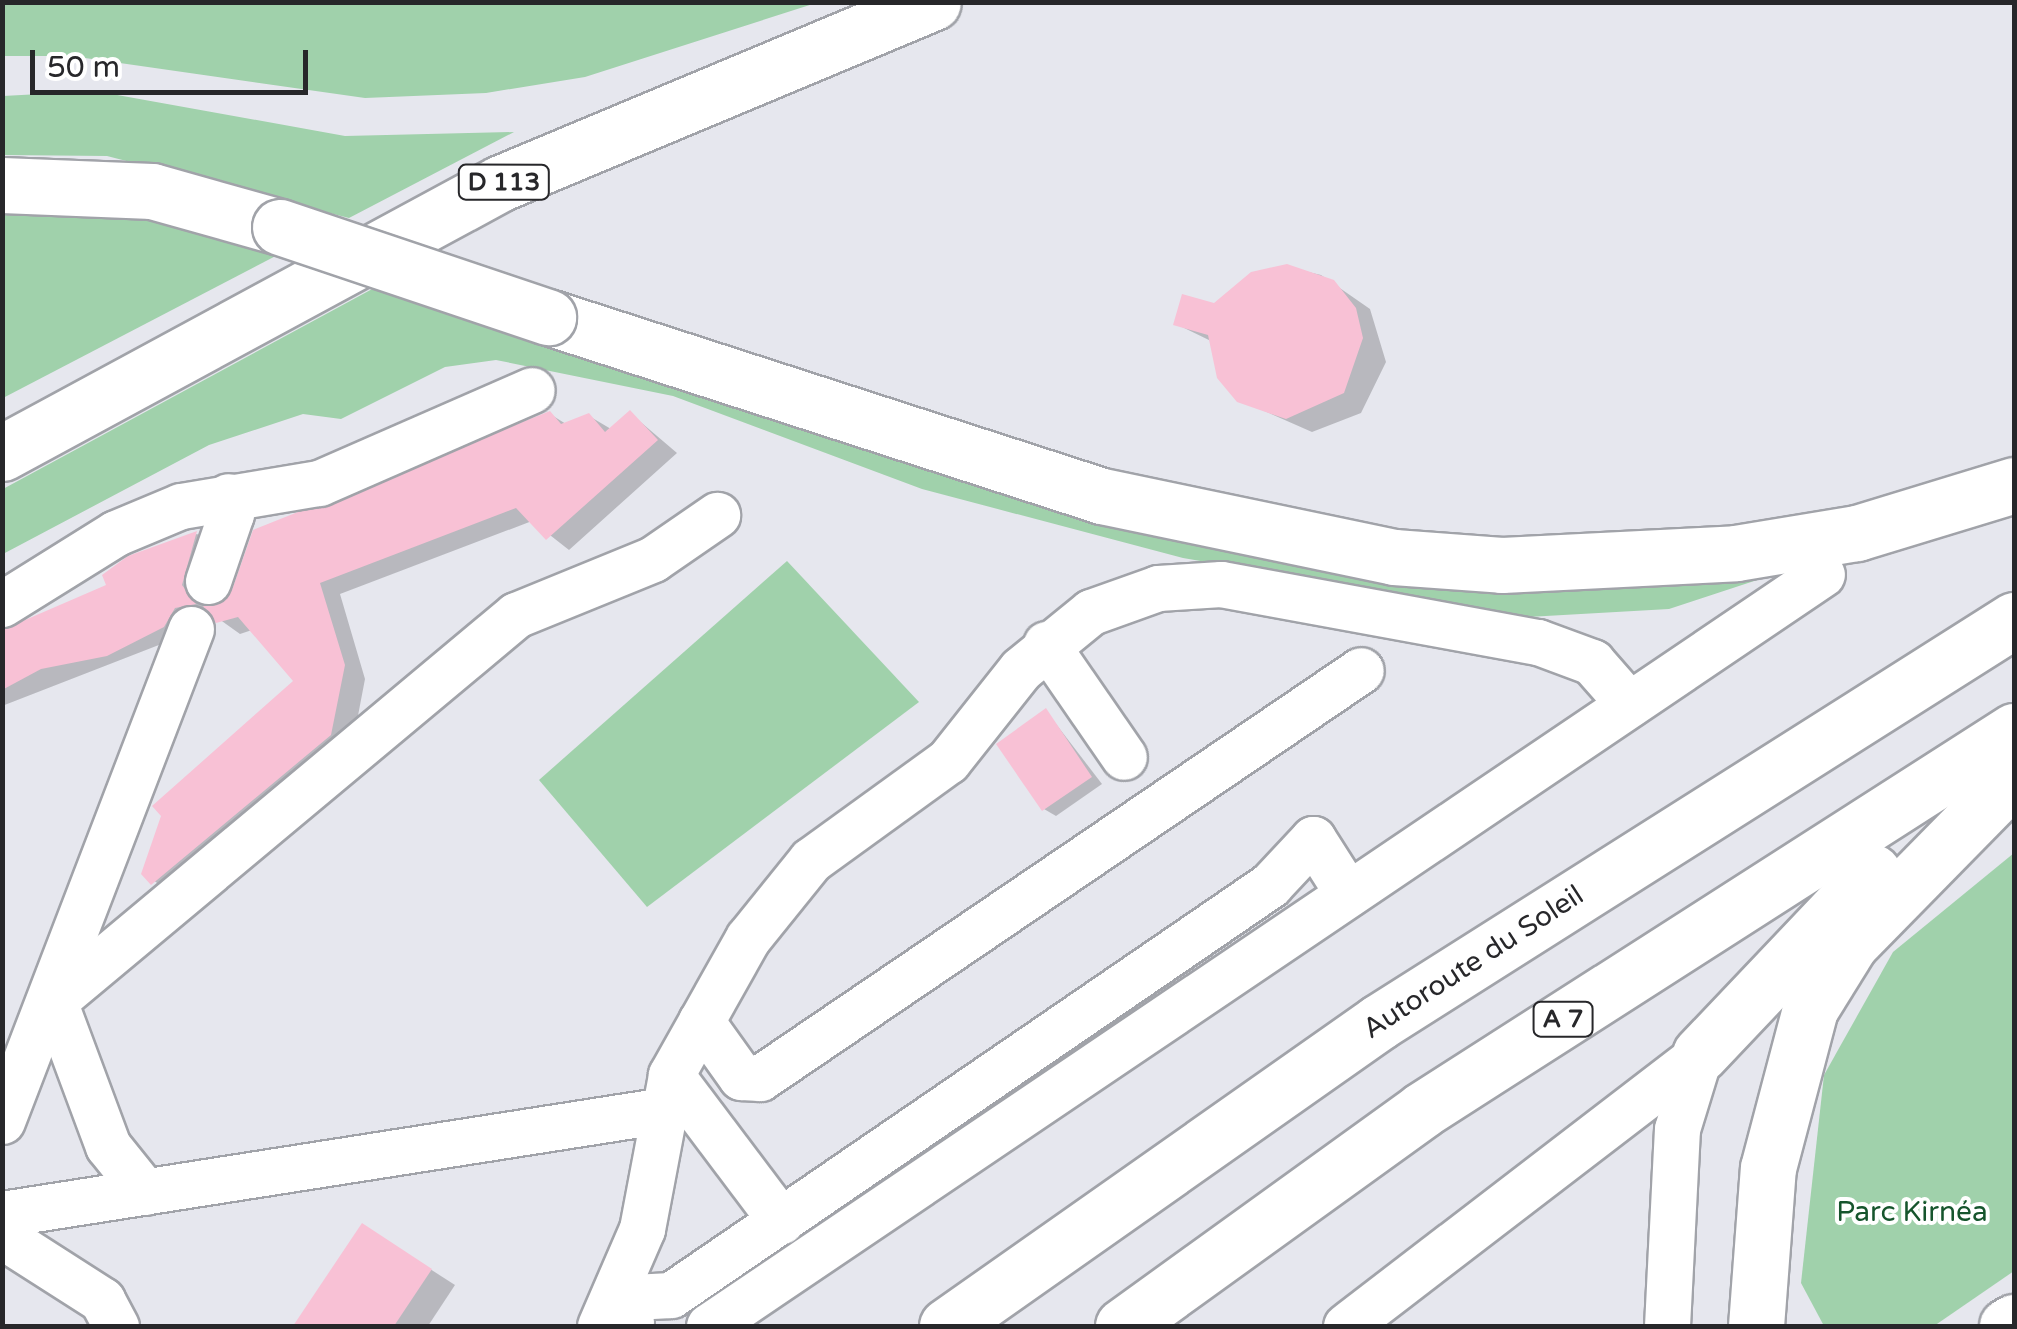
<!DOCTYPE html>
<html>
<head>
<meta charset="utf-8">
<style>
  body { margin:0 }
  #map { position:relative; width:2017px; height:1329px; overflow:hidden; background:#e6e7ee; font-family:"Varela Round",sans-serif }
  div>[style] { position:absolute }
  .green>* { inset:0; background:#a0d1ab }
  .shadow>* { inset:0; background:#0003 }
  .building>* { inset:0; background:#f8c1d5 }
  .roads { filter:drop-shadow(2px 0 #a1a3a9) drop-shadow(-2px 0 #a1a3a9) drop-shadow(0 2px #a1a3a9) drop-shadow(0 -2px #a1a3a9) }
  .minor>* { height:45px; margin:-22.5px; padding:0 22.5px; transform-origin:22.5px; border-radius:22.5px; background:#fff }
  .major>* { height:55px; margin:-27.5px; padding:0 27.5px; transform-origin:27.5px; border-radius:27.5px; background:#fff }
  .highway>* { height:55px; margin:-27.5px; padding:0 27.5px; transform-origin:27.5px; border-radius:27.5px; background:#fff }
  .bridges { filter:drop-shadow(2px 0 #a1a3a9) drop-shadow(-2px 0 #a1a3a9) drop-shadow(0 2px #a1a3a9) drop-shadow(0 -2px #a1a3a9) }
  .highway-bridge>* { height:55px; margin:-27.5px; padding:0 27.5px; transform-origin:27.5px; border-radius:27.5px; background:#fff }
  span { translate:-50% -50%; white-space:nowrap; text-align:center; line-height:1.15; -webkit-text-stroke:8px #fff; paint-order:stroke }
  .shield-label span { padding:2px 8px; background:#fff; border:2px solid; border-radius:8px; -webkit-text-stroke-width:0 }
  .shield-label { font-size:25px; color:#27272a; font-weight:700 }
  .street-label { font-size:28px; color:#27272a }
  .park-label { font-size:28px; color:#16552d }
  .frame { position:absolute; inset:0; border:5px solid #27272a; pointer-events:none }
  .scale { position:absolute; left:30px; top:50px; width:278px; height:45px; box-sizing:border-box; border:5px solid #27272a; border-top:0; padding-left:12px; font-size:30px; line-height:35px; white-space:nowrap; color:#27272a; -webkit-text-stroke:8px #fff; paint-order:stroke }
</style>
</head>
<body>
<div id="map">
  <div class="green">
    <i style="clip-path:polygon(2px 3px,3px 2px,816px 3px,585px 77px,486px 93px,365px 98px,71px 56px,3px 56px)"></i>
    <i style="clip-path:polygon(95px 91px,345px 136px,514px 132px,349px 218px,107px 156px,3px 155px,3px 96px)"></i>
    <i style="clip-path:polygon(41px 196px,291px 248px,3px 398px,3px 200px)"></i>
    <i style="clip-path:polygon(387px 281px,1253px 547px,1836px 554px,1669px 609px,1528px 617px,1183px 558px,922px 489px,673px 396px,496px 360px,445px 367px,341px 419px,303px 414px,209px 445px,3px 554px,3px 489px)"></i>
    <i style="clip-path:polygon(787px 561px,919px 702px,647px 907px,539px 780px)"></i>
    <i style="clip-path:polygon(2014px 853px,2014px 1271px,1934px 1326px,1824px 1326px,1801px 1283px,1824px 1075px,1893px 952px)"></i>
  </div>
  <div class="shadow">
    <i style="clip-path:polygon(1287px 267px,1321px 275px,1370px 309px,1386px 362px,1361px 413px,1312px 432px,1253px 406px,1213px 342px,1176px 324px)"></i>
    <i style="clip-path:polygon(630px 413px,677px 453px,569px 550px,532px 521px,340px 594px,365px 679px,352px 747px,174px 896px,144px 873px,296px 681px,252px 630px,240px 634px,212px 614px,194px 617px,182px 636px,2px 706px,2px 631px,109px 586px,129px 559px,197px 534px,214px 543px,199px 597px,207px 607px,550px 414px,566px 424px,589px 416px,611px 429px)"></i>
    <i style="clip-path:polygon(1046px 711px,1102px 784px,1056px 816px,1044px 809px)"></i>
    <i style="clip-path:polygon(363px 1226px,455px 1285px,428px 1326px,296px 1326px)"></i>
  </div>
  <div class="building">
    <i style="clip-path:polygon(1287px 264px,1334px 280px,1356px 308px,1363px 338px,1344px 393px,1286px 419px,1237px 402px,1217px 378px,1208px 335px,1173px 325px,1182px 294px,1214px 303px,1251px 272px)"></i>
    <i style="clip-path:polygon(630px 410px,658px 440px,546px 540px,516px 508px,320px 583px,345px 665px,331px 735px,151px 885px,141px 874px,161px 816px,152px 806px,293px 681px,238px 617px,216px 623px,203px 606px,232px 590px,253px 530px,550px 411px,561px 424px,589px 413px,605px 432px)"></i>
    <i style="clip-path:polygon(197px 531px,182px 585px,196px 604px,175px 608px,164px 627px,107px 656px,41px 669px,2px 690px,2px 630px,106px 585px,102px 575px,128px 556px)"></i>
    <i style="clip-path:polygon(1046px 708px,1092px 777px,1042px 811px,996px 744px)"></i>
    <i style="clip-path:polygon(362px 1223px,432px 1269px,394px 1326px,293px 1326px)"></i>
  </div>
  <div class="roads">
    <div class="minor">
      <i style="left:208px;top:581px;width:71px;rotate:-71.1deg"></i>
      <i style="left:231px;top:514px;width:18px;rotate:-99deg"></i>
      <i style="left:2px;top:604px;width:134px;rotate:-31.9deg"></i>
      <i style="left:116px;top:533px;width:70px;rotate:-22.6deg"></i>
      <i style="left:181px;top:506px;width:140px;rotate:-9.5deg"></i>
      <i style="left:319px;top:483px;width:232px;rotate:-23.6deg"></i>
      <i style="left:1046px;top:644px;width:137px;rotate:55.4deg"></i>
      <i style="left:701px;top:1021px;width:69px;rotate:54.5deg"></i>
      <i style="left:741px;top:1077px;width:19px;rotate:3deg"></i>
      <i style="left:760px;top:1078px;width:726px;rotate:-34.17deg"></i>
      <i style="left:671px;top:1075px;width:183px;rotate:53deg"></i>
      <i style="left:2px;top:1121px;width:527px;rotate:-68.99deg"></i>
      <i style="left:145px;top:1192px;width:59px;rotate:-128.8deg"></i>
      <i style="left:108px;top:1146px;width:155px;rotate:-110.4deg"></i>
      <i style="left:54px;top:1001px;width:602px;rotate:-39.88deg"></i>
      <i style="left:516px;top:615px;width:148px;rotate:-22.2deg"></i>
      <i style="left:653px;top:559px;width:78px;rotate:-34.5deg"></i>
      <i style="left:2px;top:1214px;width:664px;rotate:-8.92deg"></i>
      <i style="left:2px;top:1236px;width:119px;rotate:32.6deg"></i>
      <i style="left:102px;top:1300px;width:30px;rotate:62deg"></i>
      <i style="left:631px;top:1322px;width:29px;rotate:-125deg"></i>
      <i style="left:614px;top:1298px;width:57px;rotate:-3deg"></i>
      <i style="left:671px;top:1295px;width:726px;rotate:-34.39deg"></i>
      <i style="left:1270px;top:885px;width:63px;rotate:-46.9deg"></i>
      <i style="left:1313px;top:839px;width:65px;rotate:57.5deg"></i>
      <i style="left:600px;top:1326px;width:106px;rotate:-66.6deg"></i>
      <i style="left:642px;top:1229px;width:157px;rotate:-79.3deg"></i>
      <i style="left:671px;top:1075px;width:157px;rotate:-60.7deg"></i>
      <i style="left:748px;top:938px;width:100px;rotate:-51.1deg"></i>
      <i style="left:811px;top:860px;width:169px;rotate:-35.9deg"></i>
      <i style="left:948px;top:761px;width:117px;rotate:-51.6deg"></i>
      <i style="left:1021px;top:669px;width:90px;rotate:-39.2deg"></i>
      <i style="left:1091px;top:612px;width:71px;rotate:-19.7deg"></i>
      <i style="left:1158px;top:588px;width:63px;rotate:-3.6deg"></i>
      <i style="left:1221px;top:584px;width:322px;rotate:10.4deg"></i>
      <i style="left:1538px;top:642px;width:58px;rotate:20.3deg"></i>
      <i style="left:1592px;top:662px;width:56px;rotate:48.6deg"></i>
      <i style="left:709px;top:1326px;width:1343px;rotate:-34.04deg"></i>
      <i style="left:1346px;top:1326px;width:446px;rotate:-37.5deg"></i>
      <i style="left:1667px;top:1326px;width:197px;rotate:-87.1deg"></i>
      <i style="left:1677px;top:1129px;width:78px;rotate:-73deg"></i>
    </div>
    <div class="major">
      <i style="left:2px;top:453px;width:567px;rotate:-28.42deg"></i>
      <i style="left:501px;top:183px;width:468px;rotate:-22.7deg"></i>
    </div>
    <div class="highway">
      <i style="left:2px;top:185px;width:150px;rotate:2.3deg"></i>
      <i style="left:152px;top:191px;width:133px;rotate:15.7deg"></i>
      <i style="left:548px;top:317px;width:582px;rotate:17.91deg"></i>
      <i style="left:1102px;top:496px;width:298px;rotate:11.8deg"></i>
      <i style="left:1394px;top:557px;width:108px;rotate:4.2deg"></i>
      <i style="left:1502px;top:565px;width:234px;rotate:-2.9deg"></i>
      <i style="left:1736px;top:553px;width:123px;rotate:-9.4deg"></i>
      <i style="left:1857px;top:533px;width:164px;rotate:-17deg"></i>
      <i style="left:1700px;top:1054px;width:251px;rotate:-46.5deg"></i>
      <i style="left:947px;top:1326px;width:528px;rotate:-35.13deg"></i>
      <i style="left:1379px;top:1022px;width:752px;rotate:-32.34deg"></i>
      <i style="left:1123px;top:1326px;width:369px;rotate:-35.8deg"></i>
      <i style="left:1422px;top:1110px;width:703px;rotate:-32.63deg"></i>
      <i style="left:1756px;top:1326px;width:158px;rotate:-85.7deg"></i>
      <i style="left:1768px;top:1168px;width:164px;rotate:-75.2deg"></i>
      <i style="left:1810px;top:1009px;width:78px;rotate:-58.2deg"></i>
      <i style="left:1851px;top:943px;width:233px;rotate:-45.5deg"></i>
      <i style="left:2007px;top:1326px;width:8px;rotate:-30deg"></i>
    </div>
  </div>
  <div class="bridges">
    <div class="highway-bridge">
      <i style="left:280px;top:227px;width:283px;rotate:18.6deg"></i>
    </div>
  </div>
  <div class="shield-label">
    <span style="left:504px;top:182px">D 113</span>
    <span style="left:1563px;top:1019px">A 7</span>
  </div>
  <div class="street-label">
    <span style="left:1473px;top:962px;rotate:-33deg">Autoroute du Soleil</span>
  </div>
  <div class="park-label">
    <span style="left:1912px;top:1212px">Parc Kirnéa</span>
  </div>
  <div class="frame"></div>
  <div class="scale">50 m</div>
</div>
</body>
</html>
